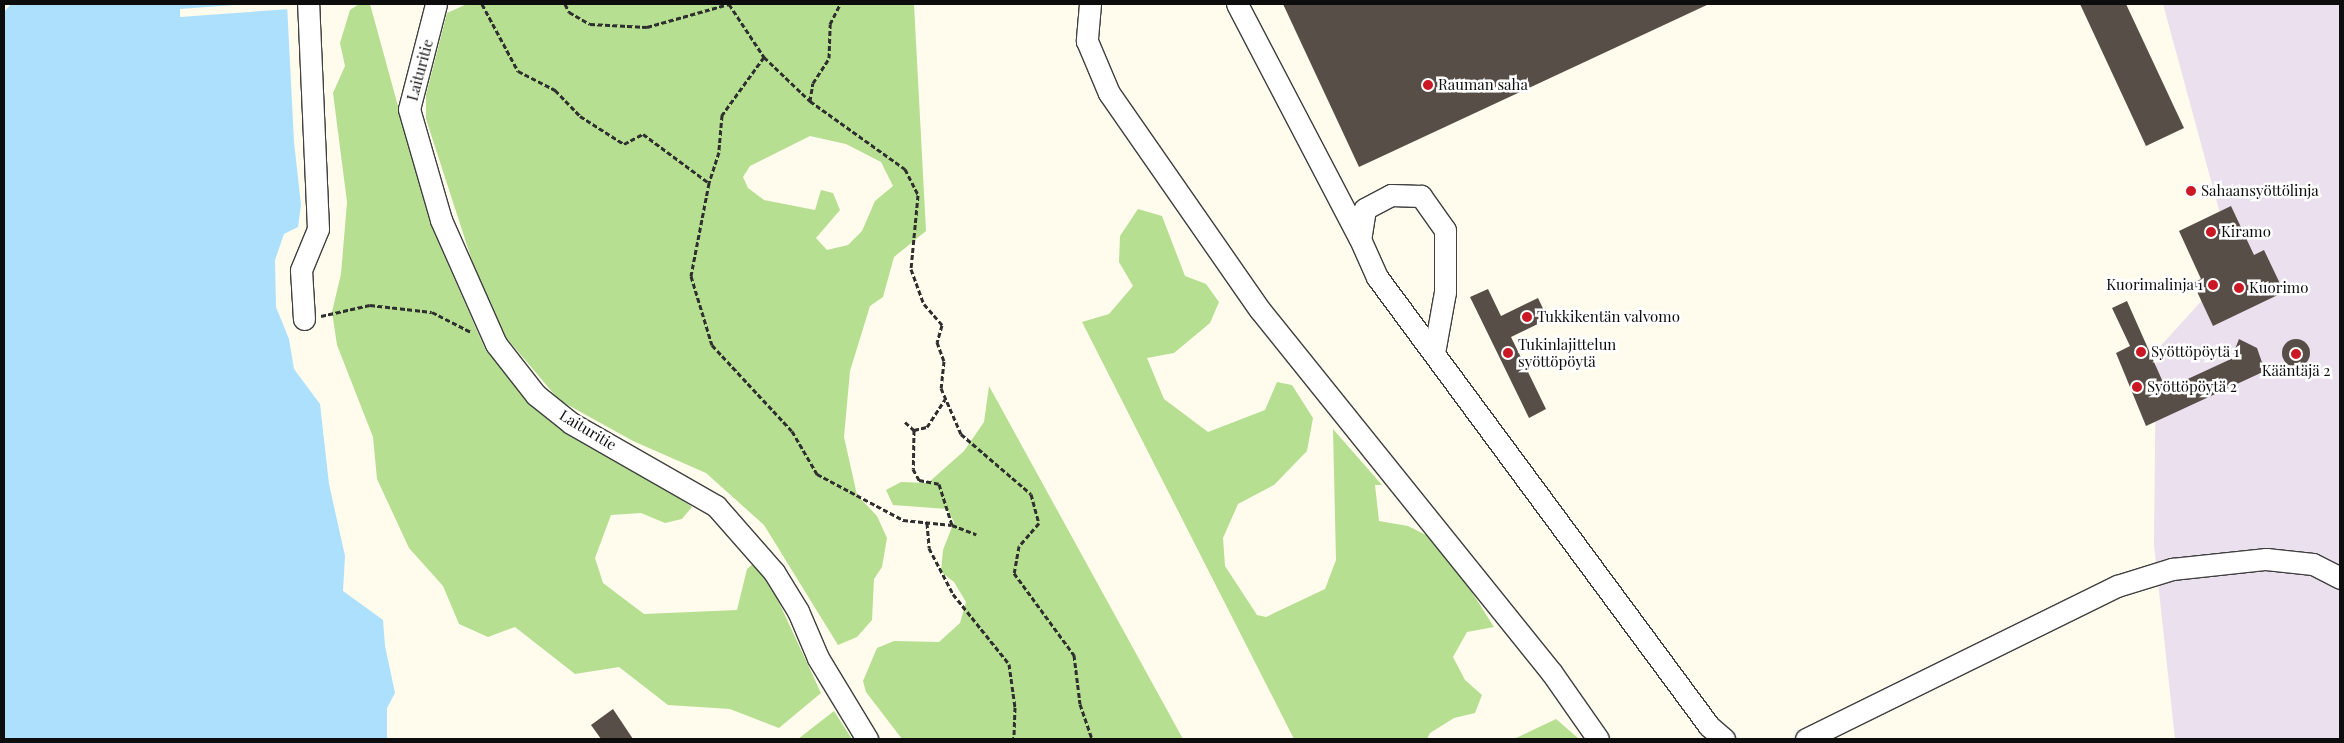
<!DOCTYPE html>
<html>
<head>
<meta charset="utf-8">
<style>
  body { margin:0 }
  #map { position:relative; width:2344px; height:743px; overflow:hidden; background:#fffbed; font-family:"Playfair Display",serif }
  div>[style] { position:absolute }
  .industrial>* { inset:0; background:#ebe0ed }
  .forest>* { inset:0; background:#b6df91 }
  .water>* { inset:0; background:#ade0fc }
  .pier>* { inset:0; background:#fffbed }
  .building>* { inset:0; background:#574e48 }
  .round { border-radius:50% }
  .path>* { height:3px; margin-top:-1.5px; transform-origin:0; background:repeating-linear-gradient(90deg,#2f2f2f 0 5px,transparent 0 7.5px) }
  .roads { filter:drop-shadow(1px 0 #404040) drop-shadow(-1px 0 #404040) drop-shadow(0 1px #404040) drop-shadow(0 -1px #404040) }
  .minor>* { height:21px; margin:-10.5px; padding:0 10.5px; transform-origin:10.5px; border-radius:10.5px; background:#fff }
  .dots>* { width:14px; height:14px; translate:-50% -50%; box-sizing:border-box; border:2px solid #fff; border-radius:50% }
  span { translate:-50% -50%; white-space:nowrap; text-align:center; line-height:1.15; -webkit-text-stroke:5px #fff; paint-order:stroke }
  .street-label { font-size:15px; color:#0d0d0d }
  .poi-label { font-size:15px; color:#0d0d0d }
  .left { translate:0 -50%; text-align:left }
  .right { translate:-100% -50%; text-align:right }
  .frame { position:absolute; inset:0; border:5px solid #0d0d0d; pointer-events:none }
</style>
</head>
<body>
<div id="map">
  <div class="industrial">
    <i style="clip-path:polygon(2163px 4px,2340px 4px,2340px 739px,2175px 739px,2154px 545px,2156px 351px,2234px 265px)"></i>
  </div>
  <div class="forest">
    <i style="clip-path:polygon(359px 4px,370px 4px,430px 223px,486px 351px,549px 418px,636px 467px,692px 507px,682px 519px,665px 523px,641px 513px,611px 515px,595px 558px,603px 583px,644px 614px,737px 610px,747px 569px,754px 563px,770px 583px,821px 693px,779px 728px,730px 709px,668px 705px,619px 667px,575px 674px,515px 627px,488px 637px,459px 624px,443px 586px,409px 548px,377px 479px,373px 437px,337px 345px,332px 312px,341px 274px,347px 202px,333px 93px,345px 66px,340px 43px,350px 10px)"></i>
    <i style="clip-path:polygon(evenodd,467px 4px,914px 4px,926px 231px,894px 257px,883px 297px,870px 306px,850px 371px,844px 437px,857px 495px,877px 516px,887px 538px,882px 567px,874px 579px,872px 620px,857px 637px,838px 645px,764px 525px,706px 473px,633px 441px,559px 400px,504px 335px,476px 273px,426px 119px,426px 95px,447px 13px,467px 4px,810px 136px,846px 144px,881px 162px,893px 186px,875px 201px,862px 231px,848px 245px,827px 250px,816px 238px,840px 210px,833px 193px,821px 190px,815px 210px,764px 200px,748px 188px,743px 177px,750px 166px,810px 136px)"></i>
    <i style="clip-path:polygon(1138px 209px,1162px 216px,1185px 276px,1206px 284px,1219px 302px,1210px 323px,1174px 353px,1147px 358px,1164px 399px,1208px 432px,1265px 410px,1277px 382px,1292px 385px,1313px 418px,1307px 451px,1274px 485px,1238px 504px,1223px 538px,1225px 566px,1257px 615px,1266px 617px,1325px 589px,1336px 560px,1333px 429px,1382px 485px,1375px 485px,1379px 521px,1408px 526px,1428px 536px,1466px 583px,1494px 627px,1467px 632px,1453px 657px,1465px 680px,1482px 695px,1475px 713px,1454px 718px,1430px 733px,1427px 739px,1294px 739px,1082px 322px,1109px 314px,1133px 286px,1119px 262px,1120px 236px)"></i>
    <i style="clip-path:polygon(989px 386px,1183px 739px,902px 739px,866px 692px,863px 681px,877px 648px,894px 641px,939px 642px,960px 623px,966px 602px,954px 582px,941px 572px,943px 550px,954px 522px,947px 509px,893px 505px,886px 490px,901px 482px,928px 483px,964px 451px,984px 422px)"></i>
    <i style="clip-path:polygon(834px 711px,852px 739px,798px 739px)"></i>
    <i style="clip-path:polygon(1556px 719px,1579px 739px,1514px 739px)"></i>
  </div>
  <div class="water">
    <i style="clip-path:polygon(11px 4px,287px 4px,294px 142px,301px 205px,298px 227px,284px 234px,275px 260px,276px 307px,289px 339px,294px 369px,320px 404px,329px 484px,345px 556px,343px 591px,383px 620px,385px 646px,395px 693px,387px 708px,387px 739px,4px 739px,4px 12px)"></i>
  </div>
  <div class="pier">
    <i style="clip-path:polygon(248px 4px,290px 4px,290px 9px,180px 17px,180px 9px)"></i>
  </div>
  <div class="building">
    <i style="clip-path:polygon(1283px 4px,1709px 4px,1359px 167px)"></i>
    <i style="clip-path:polygon(2080px 4px,2126px 4px,2184px 128px,2146px 146px)"></i>
    <i style="clip-path:polygon(2231px 206px,2254px 255px,2264px 250px,2284px 292px,2213px 326px,2193px 283px,2201px 279px,2179px 231px)"></i>
    <i style="clip-path:polygon(1488px 289px,1501px 316px,1538px 298px,1548px 319px,1511px 337px,1546px 409px,1529px 418px,1470px 297px)"></i>
    <i style="clip-path:polygon(2127px 301px,2166px 389px,2231px 359px,2239px 339px,2257px 348px,2265px 371px,2146px 426px,2116px 353px,2130px 346px,2112px 308px)"></i>
    <i class="round" style="left:2282px;top:339px;width:28px;height:28px"></i>
    <i style="clip-path:polygon(613px 709px,633px 739px,601px 739px,591px 725px)"></i>
  </div>
  <div class="path">
    <i style="left:482px;top:4px;width:76px;rotate:61.8deg"></i>
    <i style="left:518px;top:71px;width:42px;rotate:27.2deg"></i>
    <i style="left:555px;top:90px;width:36px;rotate:46deg"></i>
    <i style="left:580px;top:116px;width:52px;rotate:32.5deg"></i>
    <i style="left:624px;top:144px;width:21px;rotate:-28deg"></i>
    <i style="left:643px;top:134px;width:82px;rotate:36.6deg"></i>
    <i style="left:565px;top:4px;width:9px;rotate:63deg"></i>
    <i style="left:569px;top:12px;width:24px;rotate:30deg"></i>
    <i style="left:590px;top:24px;width:57px;rotate:3deg"></i>
    <i style="left:647px;top:27px;width:85px;rotate:-15.7deg"></i>
    <i style="left:729px;top:4px;width:64px;rotate:56.6deg"></i>
    <i style="left:764px;top:57px;width:64px;rotate:43.7deg"></i>
    <i style="left:810px;top:101px;width:117px;rotate:35.6deg"></i>
    <i style="left:905px;top:169px;width:29px;rotate:63deg"></i>
    <i style="left:918px;top:195px;width:74px;rotate:95.4deg"></i>
    <i style="left:911px;top:269px;width:37px;rotate:70deg"></i>
    <i style="left:924px;top:304px;width:28px;rotate:49deg"></i>
    <i style="left:942px;top:325px;width:18px;rotate:106deg"></i>
    <i style="left:937px;top:342px;width:20px;rotate:70deg"></i>
    <i style="left:944px;top:361px;width:27px;rotate:96deg"></i>
    <i style="left:941px;top:388px;width:50px;rotate:66.5deg"></i>
    <i style="left:961px;top:434px;width:92px;rotate:40.6deg"></i>
    <i style="left:1031px;top:494px;width:30px;rotate:75deg"></i>
    <i style="left:1039px;top:523px;width:30px;rotate:131deg"></i>
    <i style="left:1019px;top:546px;width:27px;rotate:100deg"></i>
    <i style="left:1014px;top:573px;width:102px;rotate:53.8deg"></i>
    <i style="left:1074px;top:655px;width:49px;rotate:83deg"></i>
    <i style="left:1080px;top:704px;width:37px;rotate:71deg"></i>
    <i style="left:764px;top:57px;width:72px;rotate:125.9deg"></i>
    <i style="left:722px;top:115px;width:37px;rotate:95deg"></i>
    <i style="left:719px;top:152px;width:33px;rotate:108deg"></i>
    <i style="left:709px;top:183px;width:95px;rotate:101deg"></i>
    <i style="left:691px;top:276px;width:72px;rotate:73.1deg"></i>
    <i style="left:712px;top:345px;width:117px;rotate:47.1deg"></i>
    <i style="left:792px;top:431px;width:50px;rotate:59.8deg"></i>
    <i style="left:817px;top:474px;width:98px;rotate:28.1deg"></i>
    <i style="left:903px;top:520px;width:49px;rotate:5.8deg"></i>
    <i style="left:952px;top:525px;width:26px;rotate:21deg"></i>
    <i style="left:810px;top:101px;width:18px;rotate:-81deg"></i>
    <i style="left:813px;top:83px;width:30px;rotate:-57deg"></i>
    <i style="left:829px;top:58px;width:34px;rotate:-88deg"></i>
    <i style="left:830px;top:24px;width:22px;rotate:-63deg"></i>
    <i style="left:321px;top:316px;width:50px;rotate:-12.7deg"></i>
    <i style="left:370px;top:305px;width:62px;rotate:6.4deg"></i>
    <i style="left:432px;top:312px;width:44px;rotate:27.1deg"></i>
    <i style="left:905px;top:422px;width:12px;rotate:42deg"></i>
    <i style="left:914px;top:430px;width:39px;rotate:91deg"></i>
    <i style="left:913px;top:469px;width:13px;rotate:61deg"></i>
    <i style="left:919px;top:480px;width:20px;rotate:11deg"></i>
    <i style="left:939px;top:484px;width:43px;rotate:72.4deg"></i>
    <i style="left:914px;top:430px;width:13px;rotate:-13deg"></i>
    <i style="left:927px;top:427px;width:33px;rotate:-57deg"></i>
    <i style="left:927px;top:523px;width:25px;rotate:85deg"></i>
    <i style="left:929px;top:548px;width:52px;rotate:62.4deg"></i>
    <i style="left:953px;top:594px;width:90px;rotate:51.3deg"></i>
    <i style="left:1009px;top:664px;width:43px;rotate:82.1deg"></i>
    <i style="left:1015px;top:707px;width:32px;rotate:92deg"></i>
  </div>
  <div class="roads">
    <div class="minor">
      <i style="left:436px;top:4px;width:108px;rotate:104.4deg"></i>
      <i style="left:409px;top:109px;width:116px;rotate:73.9deg"></i>
      <i style="left:441px;top:220px;width:136px;rotate:66.1deg"></i>
      <i style="left:496px;top:344px;width:65px;rotate:51.9deg"></i>
      <i style="left:536px;top:395px;width:45px;rotate:38.7deg"></i>
      <i style="left:571px;top:423px;width:167px;rotate:29.8deg"></i>
      <i style="left:716px;top:506px;width:88px;rotate:48.7deg"></i>
      <i style="left:774px;top:572px;width:46px;rotate:58.4deg"></i>
      <i style="left:798px;top:611px;width:51px;rotate:66.9deg"></i>
      <i style="left:818px;top:658px;width:95px;rotate:58.8deg"></i>
      <i style="left:1090px;top:4px;width:37px;rotate:95deg"></i>
      <i style="left:1087px;top:41px;width:56px;rotate:67.1deg"></i>
      <i style="left:1109px;top:93px;width:264px;rotate:55.2deg"></i>
      <i style="left:1260px;top:310px;width:466px;rotate:51.2deg"></i>
      <i style="left:1552px;top:673px;width:80px;rotate:55.1deg"></i>
      <i style="left:1237px;top:4px;width:265px;rotate:62.4deg"></i>
      <i style="left:304px;top:319px;width:49px;rotate:-93.5deg"></i>
      <i style="left:301px;top:270px;width:44px;rotate:-67.5deg"></i>
      <i style="left:318px;top:229px;width:225px;rotate:-92.5deg"></i>
      <i style="left:1434px;top:353px;width:62px;rotate:-79.8deg"></i>
      <i style="left:1445px;top:292px;width:62px;rotate:-90deg"></i>
      <i style="left:1445px;top:230px;width:42px;rotate:-125.2deg"></i>
      <i style="left:1421px;top:196px;width:30px;rotate:-178deg"></i>
      <i style="left:1391px;top:195px;width:30px;rotate:152deg"></i>
      <i style="left:1365px;top:209px;width:30px;rotate:99deg"></i>
      <i style="left:1360px;top:239px;width:42px;rotate:65.9deg"></i>
      <i style="left:1377px;top:277px;width:558px;rotate:53.52deg"></i>
      <i style="left:1709px;top:726px;width:20px;rotate:41deg"></i>
      <i style="left:1806px;top:739px;width:347px;rotate:-26.2deg"></i>
      <i style="left:2117px;top:586px;width:58px;rotate:-17.2deg"></i>
      <i style="left:2172px;top:569px;width:95px;rotate:-6.1deg"></i>
      <i style="left:2266px;top:559px;width:47px;rotate:6.1deg"></i>
      <i style="left:2313px;top:564px;width:30px;rotate:27deg"></i>
    </div>
  </div>
  <div class="dots">
    <i style="left:1428px;top:85px;background:#ca1925"></i>
    <i style="left:2191px;top:191px;background:#ca1925"></i>
    <i style="left:2211px;top:232px;background:#ca1925"></i>
    <i style="left:2213px;top:285px;background:#ca1925"></i>
    <i style="left:2239px;top:288px;background:#ca1925"></i>
    <i style="left:1527px;top:317px;background:#ca1925"></i>
    <i style="left:2141px;top:352px;background:#ca1925"></i>
    <i style="left:1508px;top:353px;background:#ca1925"></i>
    <i style="left:2296px;top:354px;background:#ca1925"></i>
    <i style="left:2137px;top:387px;background:#ca1925"></i>
  </div>
  <div class="street-label">
    <span style="left:420px;top:70px;rotate:-75deg">Laituritie</span>
    <span style="left:588px;top:430px;rotate:31deg">Laituritie</span>
  </div>
  <div class="poi-label">
    <span class="left" style="left:1438px;top:85px">Rauman saha</span>
    <span class="left" style="left:2201px;top:191px">Sahaansyöttölinja</span>
    <span class="left" style="left:2221px;top:232px">Kiramo</span>
    <span class="right" style="left:2203px;top:285px">Kuorimalinja 1</span>
    <span class="left" style="left:2249px;top:288px">Kuorimo</span>
    <span class="left" style="left:1537px;top:317px">Tukkikentän valvomo</span>
    <span class="left" style="left:1518px;top:353px">Tukinlajittelun<br>syöttöpöytä</span>
    <span class="left" style="left:2151px;top:352px">Syöttöpöytä 1</span>
    <span style="left:2296px;top:371px">Kääntäjä 2</span>
    <span class="left" style="left:2147px;top:387px">Syöttöpöytä 2</span>
  </div>
  <div class="frame"></div>
</div>
</body>
</html>
